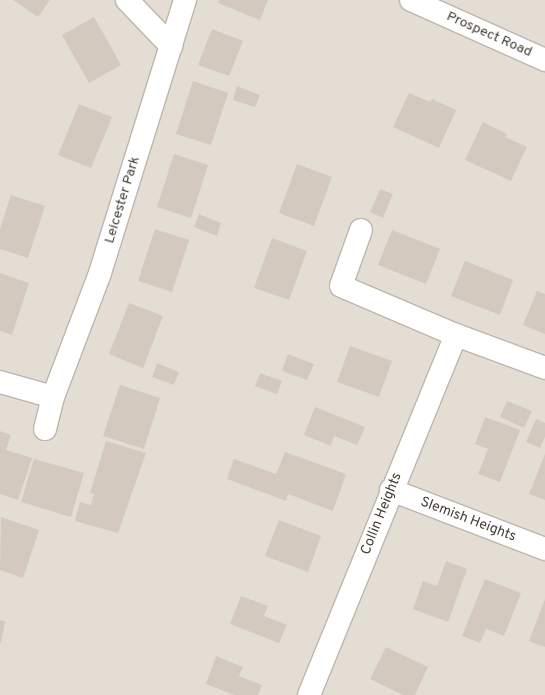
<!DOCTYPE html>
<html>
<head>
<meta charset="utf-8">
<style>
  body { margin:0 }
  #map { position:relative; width:545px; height:695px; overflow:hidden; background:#f0ece5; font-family:Overpass,sans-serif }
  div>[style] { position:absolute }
  .residential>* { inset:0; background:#e4ddd4 }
  .building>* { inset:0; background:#d4c9bf }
  .roads { filter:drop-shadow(1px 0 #beb5ac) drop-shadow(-1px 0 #beb5ac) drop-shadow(0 1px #beb5ac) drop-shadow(0 -1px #beb5ac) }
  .minor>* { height:22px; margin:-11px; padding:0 11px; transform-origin:11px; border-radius:11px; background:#fff }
  .tertiary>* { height:22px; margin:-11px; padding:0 11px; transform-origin:11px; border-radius:11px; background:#fff }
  span { translate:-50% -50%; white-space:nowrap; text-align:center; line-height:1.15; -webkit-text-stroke:3.5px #fff; paint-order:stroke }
  .street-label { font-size:14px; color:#423c35 }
</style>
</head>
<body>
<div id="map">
  <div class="residential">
    <i style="clip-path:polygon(0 0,545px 0,545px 695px,0 695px)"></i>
  </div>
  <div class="building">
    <i style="clip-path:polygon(13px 0,50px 0,38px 17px)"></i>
    <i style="clip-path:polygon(219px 0,268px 0,260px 20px,218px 3px)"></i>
    <i style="clip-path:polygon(94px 17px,121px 65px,89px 83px,62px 35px)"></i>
    <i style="clip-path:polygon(212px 29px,243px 41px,229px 76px,198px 65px)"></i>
    <i style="clip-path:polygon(193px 81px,228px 93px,211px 145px,176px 134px)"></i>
    <i style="clip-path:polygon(237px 86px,260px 95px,255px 107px,233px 100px)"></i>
    <i style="clip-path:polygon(409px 93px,430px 102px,432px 99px,456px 110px,439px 148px,393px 127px)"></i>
    <i style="clip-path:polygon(79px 104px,112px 117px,91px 168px,58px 155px)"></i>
    <i style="clip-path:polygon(483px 122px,507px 134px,505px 137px,527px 147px,511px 181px,465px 160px)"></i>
    <i style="clip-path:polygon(174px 154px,208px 165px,191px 218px,157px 207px)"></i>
    <i style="clip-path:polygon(297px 164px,332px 177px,314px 226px,279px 213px)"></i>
    <i style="clip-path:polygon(380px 189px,393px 194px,383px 218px,370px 212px)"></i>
    <i style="clip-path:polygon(11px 195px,45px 206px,28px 258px,0 249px,0 229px)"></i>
    <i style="clip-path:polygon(199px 214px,221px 223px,217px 236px,194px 227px)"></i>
    <i style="clip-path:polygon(155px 229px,189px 240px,172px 292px,138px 281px)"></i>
    <i style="clip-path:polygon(392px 230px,440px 249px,426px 284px,378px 265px)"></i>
    <i style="clip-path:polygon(272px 238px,307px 251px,289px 300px,254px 288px)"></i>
    <i style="clip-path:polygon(465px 261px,513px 280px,500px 315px,451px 296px)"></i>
    <i style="clip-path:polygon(0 273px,29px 283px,12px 335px,0 331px)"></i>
    <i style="clip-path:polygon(537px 291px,545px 294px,545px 334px,523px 325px)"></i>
    <i style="clip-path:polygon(129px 303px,163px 316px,143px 368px,109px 354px)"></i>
    <i style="clip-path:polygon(350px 346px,392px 361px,379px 397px,337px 382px)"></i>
    <i style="clip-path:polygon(288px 354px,314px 364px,307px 380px,282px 371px)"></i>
    <i style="clip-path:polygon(157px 363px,179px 372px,174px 385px,152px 377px)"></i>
    <i style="clip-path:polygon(260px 373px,282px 381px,277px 394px,255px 386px)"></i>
    <i style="clip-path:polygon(120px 385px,160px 398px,144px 449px,103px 436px)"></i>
    <i style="clip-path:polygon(507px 401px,532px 411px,524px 428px,500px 417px)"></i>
    <i style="clip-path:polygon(315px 407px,365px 427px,357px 445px,334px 436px,331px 446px,304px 435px)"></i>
    <i style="clip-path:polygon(485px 417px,520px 430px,500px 482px,478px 474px,488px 449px,475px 444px)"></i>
    <i style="clip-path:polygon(536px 419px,545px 423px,545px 437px,540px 448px,526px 442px)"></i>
    <i style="clip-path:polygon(0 431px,11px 435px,6px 450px,32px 458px,18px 500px,0 494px)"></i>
    <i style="clip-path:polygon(106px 441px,146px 453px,118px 533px,75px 521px,80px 502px,91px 505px,94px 494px,90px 493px)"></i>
    <i style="clip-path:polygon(285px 452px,346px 474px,333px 511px,288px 494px,286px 501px,227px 479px,234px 459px,276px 474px)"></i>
    <i style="clip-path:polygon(545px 454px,545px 500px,529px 494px)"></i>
    <i style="clip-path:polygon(34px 459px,84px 473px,71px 517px,21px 502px)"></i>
    <i style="clip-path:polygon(1px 517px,39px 530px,23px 578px,0 570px)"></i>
    <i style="clip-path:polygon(279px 520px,321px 536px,308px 572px,265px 556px)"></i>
    <i style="clip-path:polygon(446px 561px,467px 569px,448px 622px,413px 609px,423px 581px,437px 586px)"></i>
    <i style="clip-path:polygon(485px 579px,521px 593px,504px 636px,486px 629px,480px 643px,462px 636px)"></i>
    <i style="clip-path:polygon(241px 596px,268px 606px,264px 616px,287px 625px,279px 643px,230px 624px)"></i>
    <i style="clip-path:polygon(545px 599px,545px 647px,529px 641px)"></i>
    <i style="clip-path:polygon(0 620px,5px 621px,1px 643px,0 643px)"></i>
    <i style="clip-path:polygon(386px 647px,428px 667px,415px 695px,403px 695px,370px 679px)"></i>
    <i style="clip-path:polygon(216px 656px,243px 667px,239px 676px,262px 685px,258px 695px,234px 695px,206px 684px)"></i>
  </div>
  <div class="roads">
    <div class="minor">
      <i style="left:127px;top:0;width:64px;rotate:46.3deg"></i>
      <i style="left:361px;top:230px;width:59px;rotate:109.7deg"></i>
      <i style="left:341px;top:286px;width:125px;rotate:23.1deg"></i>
      <i style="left:456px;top:335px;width:95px;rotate:20.3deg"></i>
      <i style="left:0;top:382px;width:55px;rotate:15.8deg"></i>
      <i style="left:45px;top:429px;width:33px;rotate:-76deg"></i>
      <i style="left:53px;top:397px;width:133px;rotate:-69.2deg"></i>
      <i style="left:100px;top:273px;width:286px;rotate:-72.7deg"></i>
      <i style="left:391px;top:490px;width:165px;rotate:21deg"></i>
      <i style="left:309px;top:695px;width:389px;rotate:-67.8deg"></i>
    </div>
    <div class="tertiary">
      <i style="left:411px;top:0;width:147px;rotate:24.1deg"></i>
    </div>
  </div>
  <div class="street-label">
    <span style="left:489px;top:35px;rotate:24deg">Prospect Road</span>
    <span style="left:123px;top:200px;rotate:-73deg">Leicester Park</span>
    <span style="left:382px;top:514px;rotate:-68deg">Collin Heights</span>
    <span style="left:468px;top:520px;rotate:21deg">Slemish Heights</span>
  </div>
</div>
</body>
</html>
